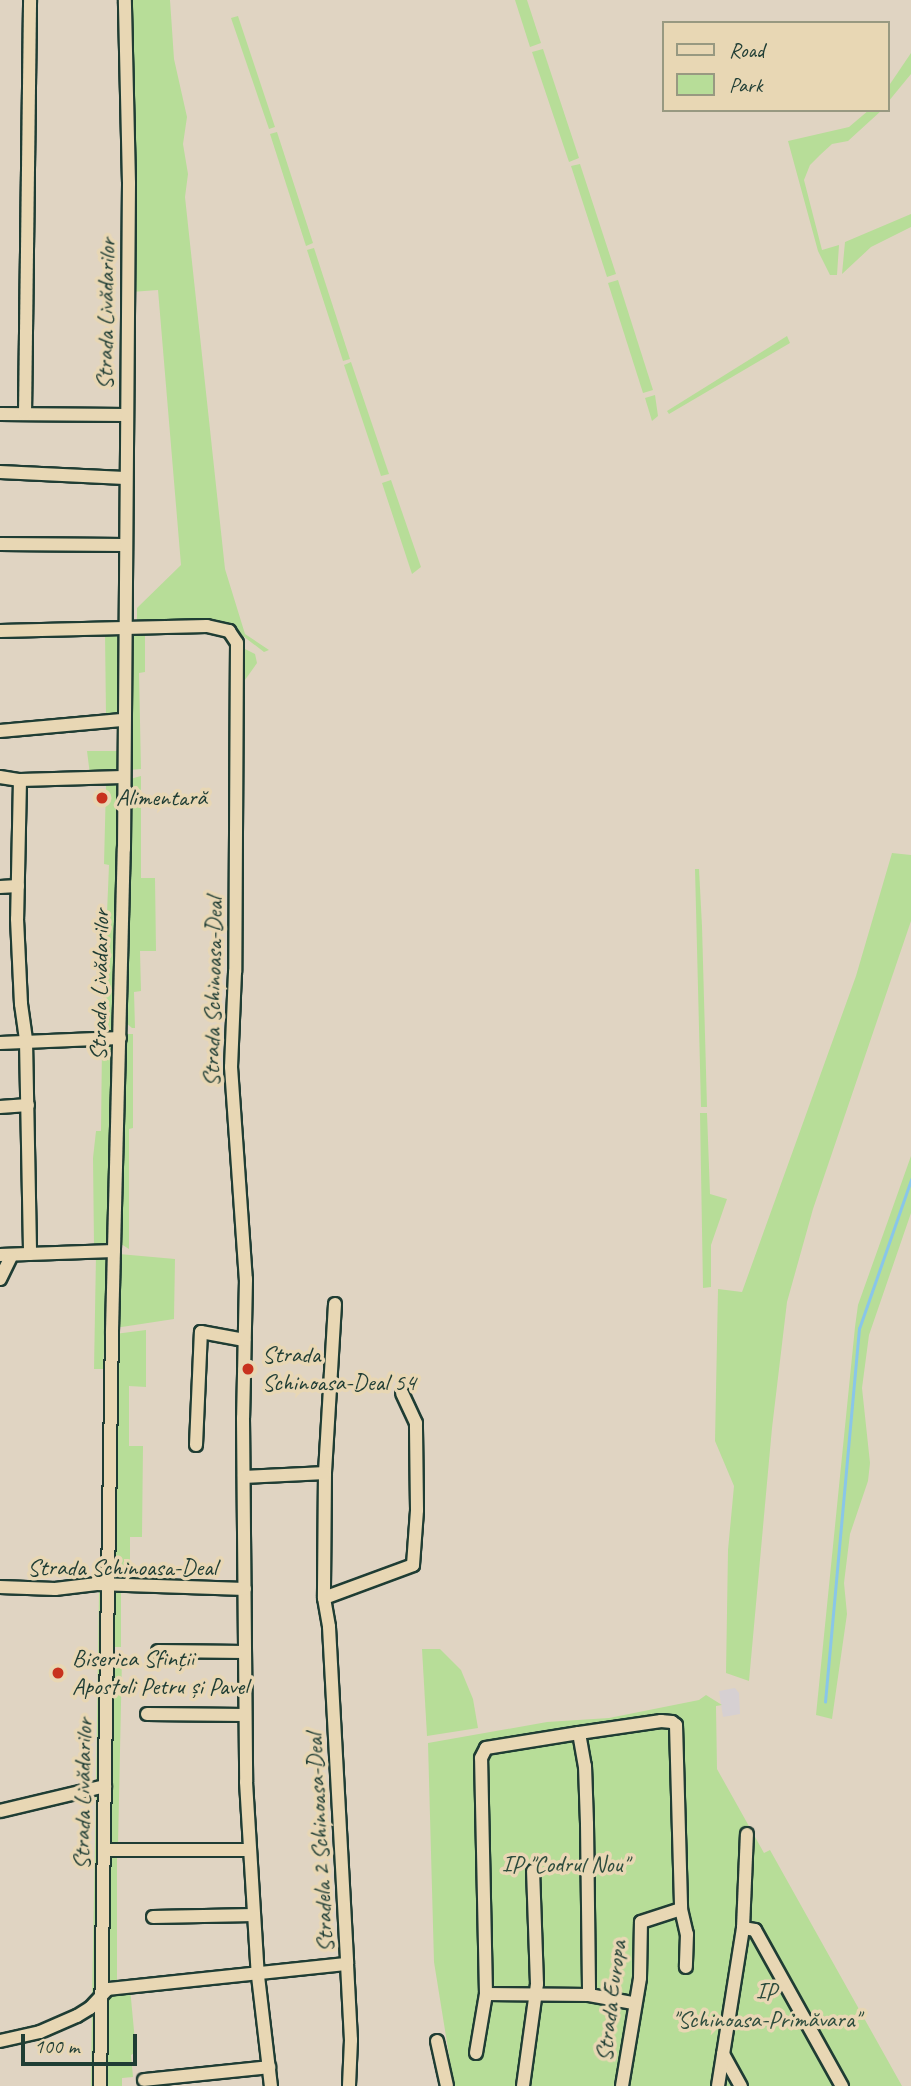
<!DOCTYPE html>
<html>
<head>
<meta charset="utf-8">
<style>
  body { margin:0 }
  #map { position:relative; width:911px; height:2086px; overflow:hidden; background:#e0d4c2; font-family:Caveat,sans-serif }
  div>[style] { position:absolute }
  .built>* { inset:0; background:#d6d0d2 }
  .green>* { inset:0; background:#b7dd98 }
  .stream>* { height:2.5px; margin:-1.25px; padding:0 1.25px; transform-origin:1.25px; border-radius:1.25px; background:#89c6e9 }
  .roads { filter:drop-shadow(2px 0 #1f3d34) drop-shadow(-2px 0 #1f3d34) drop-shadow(0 2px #1f3d34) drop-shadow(0 -2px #1f3d34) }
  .minor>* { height:12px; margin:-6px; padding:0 6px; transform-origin:6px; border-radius:6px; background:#e8d7b4 }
  .dots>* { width:19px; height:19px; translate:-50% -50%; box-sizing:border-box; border:4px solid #e8d7b4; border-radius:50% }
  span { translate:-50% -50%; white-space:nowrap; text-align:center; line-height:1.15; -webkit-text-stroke:7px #e8d7b4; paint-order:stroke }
  .street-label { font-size:24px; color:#1f3d34 }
  .poi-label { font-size:24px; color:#1f3d34 }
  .left { translate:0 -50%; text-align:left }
  .park-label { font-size:24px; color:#2e4d3e }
  .legend { position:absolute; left:662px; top:21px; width:228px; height:91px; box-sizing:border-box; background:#e8d7b4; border:2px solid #989981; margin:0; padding:9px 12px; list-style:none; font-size:21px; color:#1f3d34 }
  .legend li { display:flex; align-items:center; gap:14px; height:35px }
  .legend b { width:35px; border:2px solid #989981 }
  .scale { position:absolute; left:21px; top:2034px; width:116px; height:32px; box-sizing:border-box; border:4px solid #1f3d34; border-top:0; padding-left:9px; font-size:21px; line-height:24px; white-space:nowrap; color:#1f3d34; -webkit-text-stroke:5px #e8d7b4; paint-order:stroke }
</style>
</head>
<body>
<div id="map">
  <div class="built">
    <i style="clip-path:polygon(735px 1688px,739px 1693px,740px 1714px,723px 1717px,719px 1691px)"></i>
  </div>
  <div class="green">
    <i style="clip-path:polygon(129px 0,170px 0,174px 59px,187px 117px,183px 144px,188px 174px,185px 197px,225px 569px,245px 634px,269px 650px,264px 652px,226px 623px,210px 620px,137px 625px,137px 608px,181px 565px,158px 290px,131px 292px)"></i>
    <i style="clip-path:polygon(515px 0,527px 0,541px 43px,530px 47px)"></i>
    <i style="clip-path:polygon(238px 16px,275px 127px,269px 129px,231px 18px)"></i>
    <i style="clip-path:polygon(543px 49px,579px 158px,569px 162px,532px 52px)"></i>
    <i style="clip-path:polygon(911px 53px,911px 74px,888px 102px,888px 87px)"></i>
    <i style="clip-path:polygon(869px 110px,882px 110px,848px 141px,832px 144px,820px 155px,810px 165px,804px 180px,822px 250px,839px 245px,837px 275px,830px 275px,818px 251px,788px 141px,849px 127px)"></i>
    <i style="clip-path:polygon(277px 132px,313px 243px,306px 246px,270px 134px)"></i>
    <i style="clip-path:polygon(580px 164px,616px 274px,607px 277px,571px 166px)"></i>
    <i style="clip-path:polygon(911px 214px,911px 227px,871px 247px,842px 274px,845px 242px)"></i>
    <i style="clip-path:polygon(314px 248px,350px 359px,343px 361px,307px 250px)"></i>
    <i style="clip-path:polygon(618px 280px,653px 390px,643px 393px,608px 283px)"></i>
    <i style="clip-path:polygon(787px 336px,790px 343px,669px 414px,667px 411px)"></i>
    <i style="clip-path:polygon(351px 362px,389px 474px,381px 476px,344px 365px)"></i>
    <i style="clip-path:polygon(655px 395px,658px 416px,652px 421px,645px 398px)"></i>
    <i style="clip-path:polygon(391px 480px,421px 567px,412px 574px,382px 483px)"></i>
    <i style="clip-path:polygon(120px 632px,119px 715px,106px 716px,105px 633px)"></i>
    <i style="clip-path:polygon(145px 634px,145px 672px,139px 673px,141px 769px,129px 770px,130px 636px)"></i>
    <i style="clip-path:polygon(241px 647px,255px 654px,257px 663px,240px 687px)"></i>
    <i style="clip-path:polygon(87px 751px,119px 751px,119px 774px,90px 775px)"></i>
    <i style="clip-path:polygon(141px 776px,141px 878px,155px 878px,156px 951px,140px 951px,141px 991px,134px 992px,135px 1028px,132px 1028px,125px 1022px,130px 779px)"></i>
    <i style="clip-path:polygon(106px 785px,118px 785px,119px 859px,116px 1032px,102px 1034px,109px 865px,104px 864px)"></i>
    <i style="clip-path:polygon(892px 853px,911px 855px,911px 921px,813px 1209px,787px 1302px,772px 1428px,749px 1681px,726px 1673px,728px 1550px,734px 1486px,715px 1441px,718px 1289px,742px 1292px,856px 976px)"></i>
    <i style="clip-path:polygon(695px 869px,699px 869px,702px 926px,707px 1107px,701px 1107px)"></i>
    <i style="clip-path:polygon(127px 1034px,133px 1034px,133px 1128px,129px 1129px,129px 1249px,121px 1244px,122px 1080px,124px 1037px)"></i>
    <i style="clip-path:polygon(102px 1044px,114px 1044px,110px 1246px,94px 1246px,93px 1158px,96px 1131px,101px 1131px)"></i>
    <i style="clip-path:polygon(700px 1113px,707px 1113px,710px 1194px,727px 1199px,711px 1245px,711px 1287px,703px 1288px)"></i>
    <i style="clip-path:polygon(911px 1156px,911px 1213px,869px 1335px,862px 1388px,870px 1463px,868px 1481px,850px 1534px,844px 1583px,847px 1614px,832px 1719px,816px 1715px,855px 1327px,858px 1305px)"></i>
    <i style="clip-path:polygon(104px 1254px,109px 1259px,103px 1369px,94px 1369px,96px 1255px)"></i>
    <i style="clip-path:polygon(119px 1254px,175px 1259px,174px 1319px,115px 1328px)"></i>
    <i style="clip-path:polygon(146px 1330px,146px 1387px,129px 1386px,129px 1446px,143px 1446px,142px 1537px,130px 1537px,130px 1582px,110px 1581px,115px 1334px)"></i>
    <i style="clip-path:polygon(111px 1590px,121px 1590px,121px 1647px,111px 1647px)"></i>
    <i style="clip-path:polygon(99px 1591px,104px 1591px,100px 1783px,96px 1784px)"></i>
    <i style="clip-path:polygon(422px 1649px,440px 1649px,461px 1670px,473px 1699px,478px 1728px,427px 1736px)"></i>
    <i style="clip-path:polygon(111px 1657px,122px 1657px,118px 1846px,107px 1846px)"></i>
    <i style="clip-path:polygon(706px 1695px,722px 1705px,716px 1706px,717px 1769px,764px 1853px,770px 1850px,902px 2086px,454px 2086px,434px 1962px,428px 1743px,547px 1722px,609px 1718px,699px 1700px)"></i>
    <i style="clip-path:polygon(100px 1792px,96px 1990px,92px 1998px,96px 1794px)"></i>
    <i style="clip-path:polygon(107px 1853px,117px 1853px,117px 1980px,106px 1980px)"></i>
    <i style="clip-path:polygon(130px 1988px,136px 2052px,131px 2055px,133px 2077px,122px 2078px,122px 2086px,103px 2086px,106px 1995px)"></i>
    <i style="clip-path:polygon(98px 2005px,96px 2086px,91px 2086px,92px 2012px)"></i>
  </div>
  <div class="stream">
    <i style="left:825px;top:1702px;width:375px;rotate:-84.8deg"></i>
    <i style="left:859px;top:1329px;width:158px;rotate:-70.8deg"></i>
  </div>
  <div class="roads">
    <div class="minor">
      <i style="left:0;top:414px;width:126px;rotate:0.5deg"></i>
      <i style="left:25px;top:414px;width:414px;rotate:-89.3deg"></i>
      <i style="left:0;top:472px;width:125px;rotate:2.7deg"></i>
      <i style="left:0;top:544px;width:124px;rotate:0.5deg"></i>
      <i style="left:0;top:631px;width:207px;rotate:-1.4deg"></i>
      <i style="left:207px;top:626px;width:23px;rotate:13deg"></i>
      <i style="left:229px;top:631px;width:14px;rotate:56deg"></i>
      <i style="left:237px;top:643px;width:329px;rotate:90.3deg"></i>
      <i style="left:235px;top:972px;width:95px;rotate:92.4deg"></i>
      <i style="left:231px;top:1067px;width:213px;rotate:86deg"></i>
      <i style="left:246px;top:1279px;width:139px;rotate:91.2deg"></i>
      <i style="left:243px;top:1418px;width:364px;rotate:89.5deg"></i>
      <i style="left:246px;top:1782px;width:194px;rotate:86.5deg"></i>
      <i style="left:258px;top:1976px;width:111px;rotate:83.3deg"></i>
      <i style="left:0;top:731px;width:122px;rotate:-5.2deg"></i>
      <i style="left:0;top:777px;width:20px;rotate:9deg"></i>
      <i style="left:20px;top:780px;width:103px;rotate:-1.7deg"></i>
      <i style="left:20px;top:780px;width:139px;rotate:91.2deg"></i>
      <i style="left:17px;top:919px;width:85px;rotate:87.3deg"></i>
      <i style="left:21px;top:1004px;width:37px;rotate:82deg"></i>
      <i style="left:26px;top:1041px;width:213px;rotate:88.9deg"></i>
      <i style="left:0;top:887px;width:18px;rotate:-3deg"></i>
      <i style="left:0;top:1043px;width:120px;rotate:-2.4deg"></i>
      <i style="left:0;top:1107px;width:28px;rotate:-4deg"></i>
      <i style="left:0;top:1255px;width:114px;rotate:-2deg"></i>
      <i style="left:0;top:1279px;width:25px;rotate:-64deg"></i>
      <i style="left:335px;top:1304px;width:169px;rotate:93.4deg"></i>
      <i style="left:325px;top:1473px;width:125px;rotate:90.5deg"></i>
      <i style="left:324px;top:1598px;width:29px;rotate:80deg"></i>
      <i style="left:329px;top:1627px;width:337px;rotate:86.9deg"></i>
      <i style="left:347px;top:1964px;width:76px;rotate:87deg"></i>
      <i style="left:351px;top:2040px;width:46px;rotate:92.5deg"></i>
      <i style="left:196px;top:1445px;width:113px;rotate:-87.5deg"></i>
      <i style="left:201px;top:1332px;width:44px;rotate:10.5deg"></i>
      <i style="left:244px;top:1477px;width:81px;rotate:-2.8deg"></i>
      <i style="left:0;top:1587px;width:55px;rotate:2.1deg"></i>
      <i style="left:55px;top:1589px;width:42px;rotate:-6.8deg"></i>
      <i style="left:97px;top:1584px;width:148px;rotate:1.9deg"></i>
      <i style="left:324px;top:1598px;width:95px;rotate:-20.3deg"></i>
      <i style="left:413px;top:1565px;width:55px;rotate:-85.8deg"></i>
      <i style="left:417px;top:1510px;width:87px;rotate:-90.7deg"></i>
      <i style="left:416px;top:1423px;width:33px;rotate:-115deg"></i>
      <i style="left:158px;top:1651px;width:87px;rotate:0.7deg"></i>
      <i style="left:147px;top:1714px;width:98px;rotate:0.6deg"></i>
      <i style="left:579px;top:1733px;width:83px;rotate:-8.3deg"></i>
      <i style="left:661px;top:1721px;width:11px;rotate:5deg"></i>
      <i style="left:672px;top:1722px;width:5px;rotate:37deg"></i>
      <i style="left:676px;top:1725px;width:184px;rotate:88.4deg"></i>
      <i style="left:681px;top:1909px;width:26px;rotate:77deg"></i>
      <i style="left:687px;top:1934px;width:33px;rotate:92deg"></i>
      <i style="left:0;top:1811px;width:108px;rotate:-13.4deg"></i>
      <i style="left:104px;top:1850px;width:146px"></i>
      <i style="left:153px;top:1917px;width:101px;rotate:-1.1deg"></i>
      <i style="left:743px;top:1928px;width:12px;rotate:9deg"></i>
      <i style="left:755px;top:1930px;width:179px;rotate:60.9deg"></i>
      <i style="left:486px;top:1994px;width:103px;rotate:0.6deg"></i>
      <i style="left:589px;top:1995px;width:45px;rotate:10.3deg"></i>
      <i style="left:0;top:2041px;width:41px;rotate:-12.7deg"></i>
      <i style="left:40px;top:2032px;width:40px;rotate:-23.4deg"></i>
      <i style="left:77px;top:2016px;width:15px;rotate:-32deg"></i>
      <i style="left:90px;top:2008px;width:26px;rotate:-47deg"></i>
      <i style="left:108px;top:1989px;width:240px;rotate:-6deg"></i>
      <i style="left:437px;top:2041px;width:46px;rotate:77.5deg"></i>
      <i style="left:476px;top:2053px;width:60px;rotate:-80.4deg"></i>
      <i style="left:486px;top:1994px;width:236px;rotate:-91.2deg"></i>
      <i style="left:481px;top:1758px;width:11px;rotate:-63deg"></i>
      <i style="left:486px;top:1748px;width:94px;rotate:-9.2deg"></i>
      <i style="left:579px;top:1733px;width:34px;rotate:80deg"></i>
      <i style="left:585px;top:1766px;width:58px;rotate:88deg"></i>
      <i style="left:587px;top:1824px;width:171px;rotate:89.3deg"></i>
      <i style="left:723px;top:2054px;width:37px;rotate:61deg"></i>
      <i style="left:144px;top:2080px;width:126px;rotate:-5.9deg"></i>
      <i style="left:100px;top:2086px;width:755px;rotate:-89.09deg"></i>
      <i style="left:112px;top:1331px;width:482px;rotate:-88.6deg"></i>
      <i style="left:124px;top:849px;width:666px;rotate:-89.57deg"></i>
      <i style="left:129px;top:183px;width:183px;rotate:-91.3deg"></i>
      <i style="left:523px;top:2086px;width:103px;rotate:-82.2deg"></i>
      <i style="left:537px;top:1984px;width:113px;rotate:-92deg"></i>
      <i style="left:622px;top:2086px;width:109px;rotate:-80.5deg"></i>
      <i style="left:640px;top:1978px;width:56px;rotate:-89deg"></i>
      <i style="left:641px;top:1922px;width:42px;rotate:-18deg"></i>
      <i style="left:718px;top:2086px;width:160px;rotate:-81deg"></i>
      <i style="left:743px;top:1928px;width:94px;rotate:-87.6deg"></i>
    </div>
  </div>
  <div class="dots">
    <i style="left:102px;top:798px;background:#c8321e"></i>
    <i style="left:248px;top:1369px;background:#c8321e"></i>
    <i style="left:58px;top:1673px;background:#c8321e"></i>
  </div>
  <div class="street-label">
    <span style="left:106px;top:314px;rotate:-89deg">Strada Livădarilor</span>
    <span style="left:100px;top:985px;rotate:-89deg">Strada Livădarilor</span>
    <span style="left:213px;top:992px;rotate:-89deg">Strada Schinoasa-Deal</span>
    <span style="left:122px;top:1568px">Strada Schinoasa-Deal</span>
    <span style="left:83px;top:1794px;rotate:-89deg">Strada Livădarilor</span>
    <span style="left:320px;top:1843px;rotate:-93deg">Stradela 2 Schinoasa-Deal</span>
    <span style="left:611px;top:2001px;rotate:-83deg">Strada Europa</span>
  </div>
  <div class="poi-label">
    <span class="left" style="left:116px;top:798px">Alimentară</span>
    <span class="left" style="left:262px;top:1369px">Strada<br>Schinoasa-Deal 54</span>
    <span class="left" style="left:72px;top:1673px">Biserica Sfinții<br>Apostoli Petru și Pavel</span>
  </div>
  <div class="park-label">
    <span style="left:565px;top:1865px">IP "Codrul Nou"</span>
    <span style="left:766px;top:2006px">IP<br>"Schinoasa-Primăvara"</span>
  </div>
  <ul class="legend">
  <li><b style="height:9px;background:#e8d7b4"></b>Road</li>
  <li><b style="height:19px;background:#b7dd98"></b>Park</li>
  </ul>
  <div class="scale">100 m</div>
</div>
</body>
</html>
